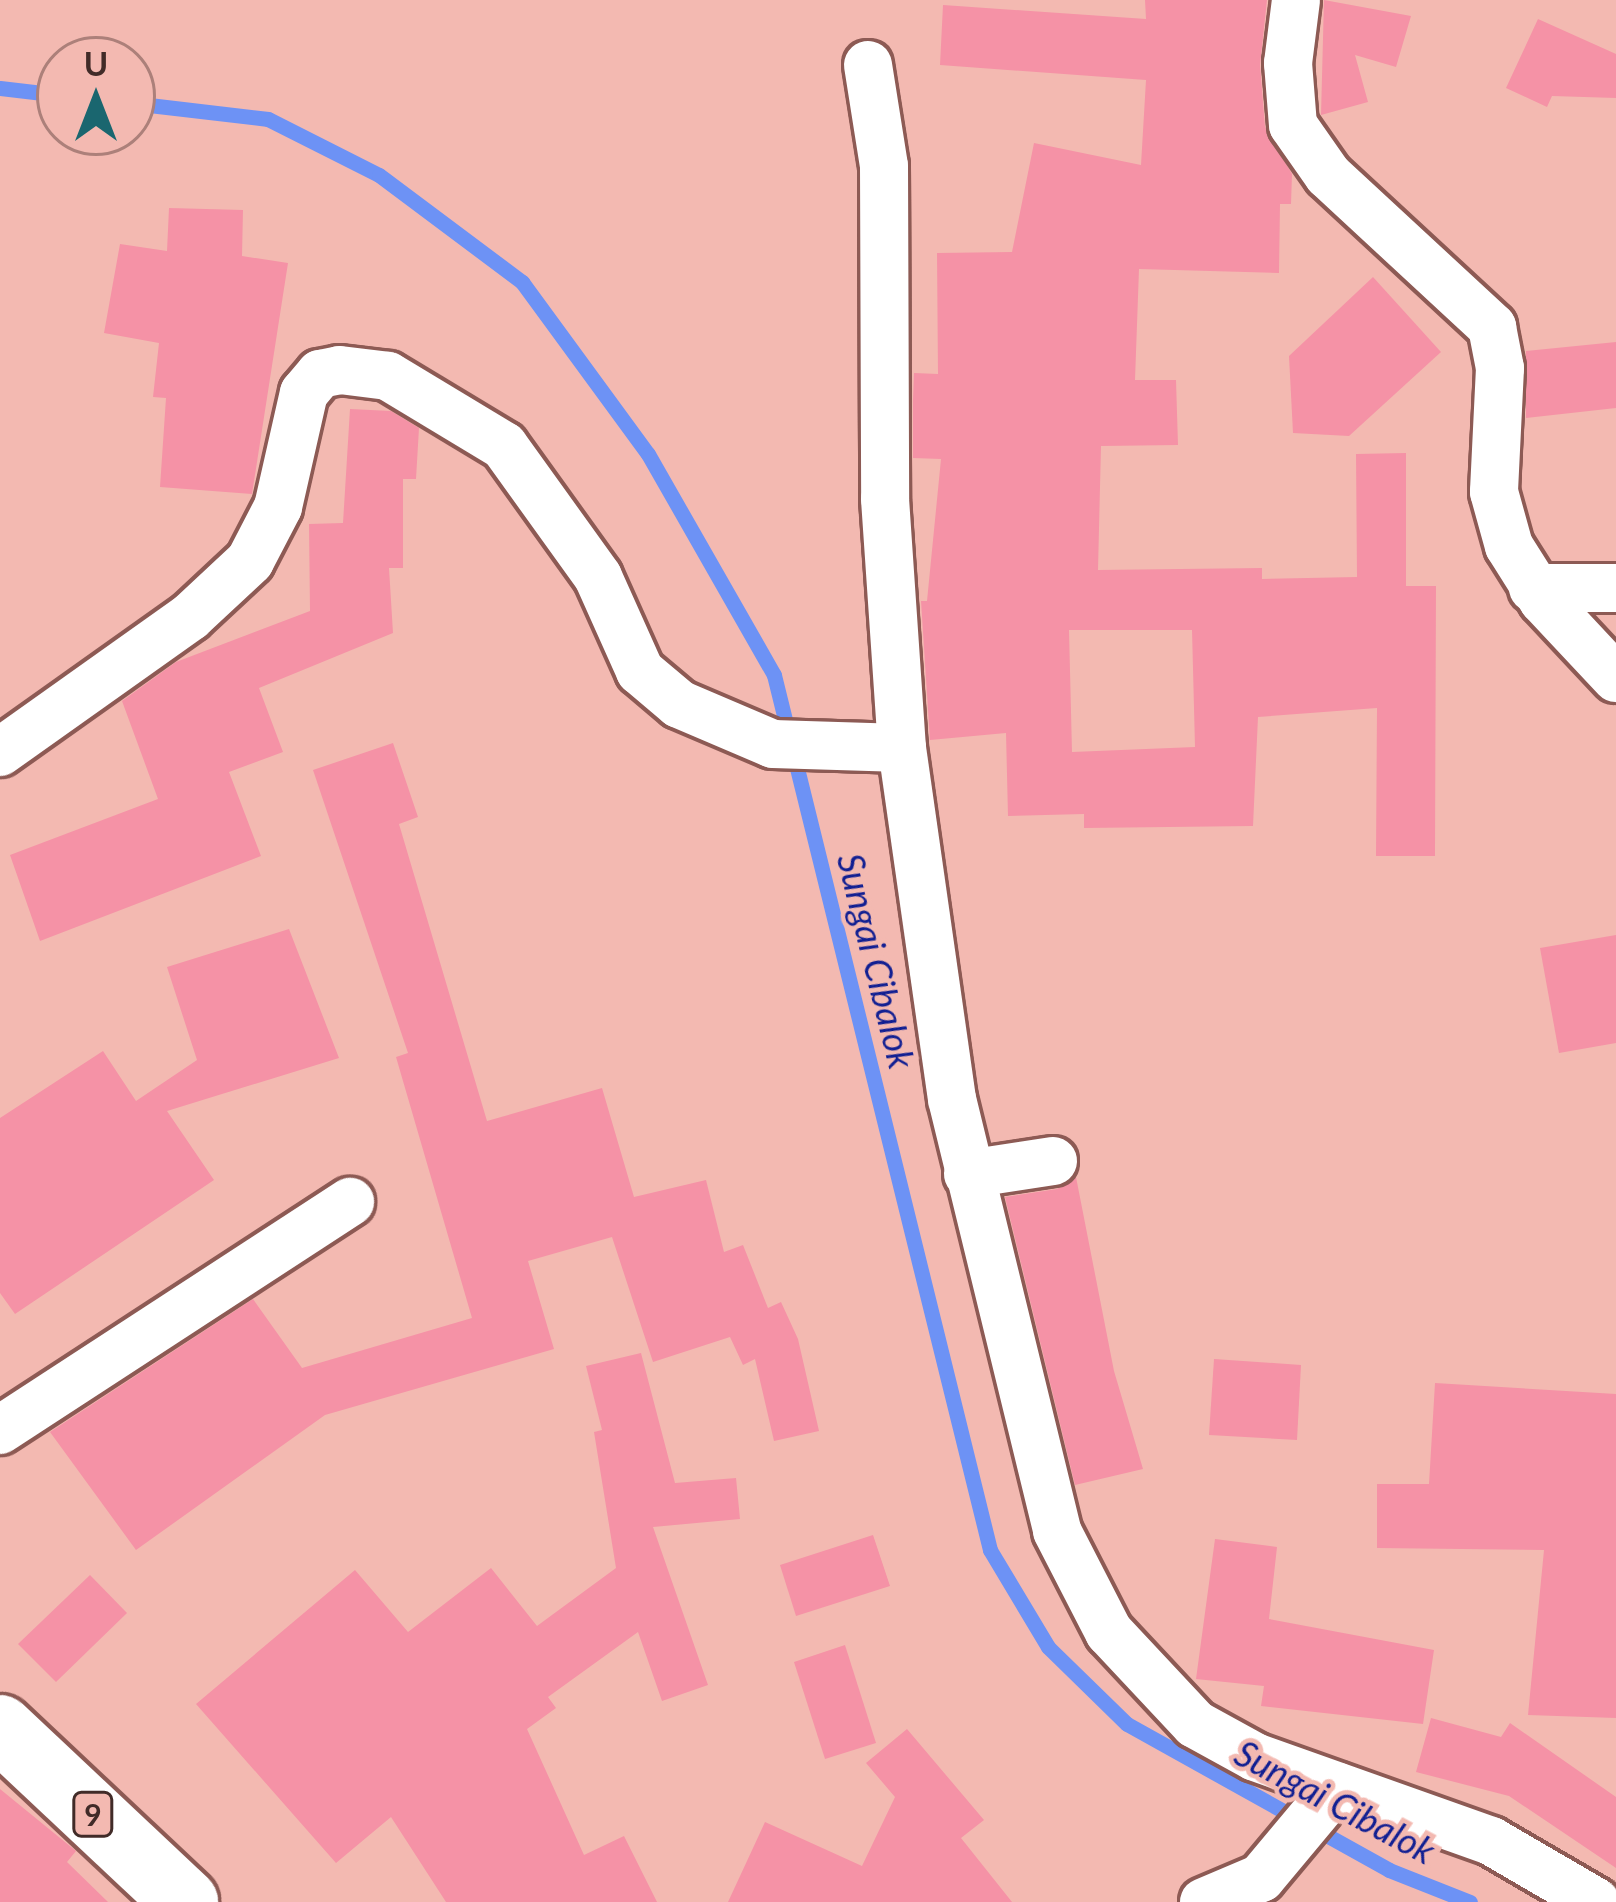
<!DOCTYPE html>
<html>
<head>
<meta charset="utf-8">
<style>
  body { margin:0 }
  #map { position:relative; width:1616px; height:1902px; overflow:hidden; background:#f3b9b1; font-family:Lato,sans-serif }
  div>[style] { position:absolute }
  .stream>* { height:15px; margin:-7.5px; padding:0 7.5px; transform-origin:7.5px; border-radius:7.5px; background:#6d92f5 }
  .building>* { inset:0; background:#f592a6 }
  .roads { filter:drop-shadow(3px 0 #8d5a54) drop-shadow(-3px 0 #8d5a54) drop-shadow(0 3px #8d5a54) drop-shadow(0 -3px #8d5a54) }
  .minor>* { height:48px; margin:-24px; padding:0 24px; transform-origin:24px; border-radius:24px; background:#fff }
  .trunk>* { height:66px; margin:-33px; padding:0 33px; transform-origin:33px; border-radius:33px; background:#fff }
  span { translate:-50% -50%; white-space:nowrap; text-align:center; line-height:1.15; -webkit-text-stroke:9px #f3b9b1; paint-order:stroke }
  .shield-label span { padding:3px 9px; background:#f3b9b1; border:3px solid; border-radius:9px; -webkit-text-stroke-width:0 }
  .shield-label { font-size:30px; color:#412b28; font-weight:700 }
  .water-label { font-size:36px; color:#111f92; font-style:italic }
  .north { position:absolute; left:36px; top:36px; width:120px; height:120px; box-sizing:border-box; background:#f3b9b1; border:3px solid #ac807a; border-radius:50%; rotate:0deg; font-size:33px; font-weight:700; line-height:48px; text-align:center; color:#412b28 }
  .north::after { content:''; display:block; margin:auto; width:42px; height:54px; background:#1a666f; clip-path:polygon(50% 0,100% 100%,50% 72%,0 100%) }
</style>
</head>
<body>
<div id="map">
  <div class="stream">
    <i style="left:0;top:88px;width:60px;rotate:6.7deg"></i>
    <i style="left:132px;top:103px;width:137px;rotate:6.7deg"></i>
    <i style="left:268px;top:119px;width:124px;rotate:26.8deg"></i>
    <i style="left:379px;top:175px;width:179px;rotate:36.8deg"></i>
    <i style="left:522px;top:282px;width:213px;rotate:53.8deg"></i>
    <i style="left:648px;top:454px;width:254px;rotate:60.3deg"></i>
    <i style="left:774px;top:675px;width:901px;rotate:76.13deg"></i>
    <i style="left:990px;top:1550px;width:113px;rotate:59.1deg"></i>
    <i style="left:1048px;top:1647px;width:110px;rotate:44.3deg"></i>
    <i style="left:1127px;top:1724px;width:300px;rotate:29.1deg"></i>
    <i style="left:1389px;top:1870px;width:87px;rotate:21.6deg"></i>
  </div>
  <div class="building">
    <i style="clip-path:polygon(evenodd,1145px 0,1267px 0,1260px 65px,1265px 127px,1292px 174px,1291px 204px,1280px 204px,1279px 273px,1139px 269px,1135px 380px,1176px 380px,1178px 445px,1101px 446px,1098px 570px,1262px 568px,1262px 579px,1357px 577px,1356px 454px,1406px 453px,1406px 586px,1436px 586px,1435px 856px,1376px 856px,1377px 708px,1258px 717px,1253px 826px,1084px 828px,1084px 814px,1008px 816px,1006px 733px,930px 740px,921px 601px,927px 601px,941px 459px,913px 458px,913px 400px,914px 373px,938px 374px,937px 253px,1012px 252px,1034px 143px,1141px 165px,1146px 80px,940px 65px,943px 5px,1146px 19px,1145px 0,1069px 630px,1192px 630px,1195px 747px,1072px 752px,1069px 630px)"></i>
    <i style="clip-path:polygon(1324px 0,1411px 16px,1396px 67px,1355px 55px,1368px 102px,1321px 115px)"></i>
    <i style="clip-path:polygon(1538px 19px,1616px 54px,1616px 98px,1552px 96px,1547px 107px,1506px 88px)"></i>
    <i style="clip-path:polygon(169px 208px,243px 210px,242px 256px,288px 263px,252px 494px,160px 487px,166px 398px,153px 397px,159px 343px,104px 333px,120px 244px,167px 251px)"></i>
    <i style="clip-path:polygon(1373px 277px,1441px 352px,1349px 436px,1293px 433px,1289px 356px)"></i>
    <i style="clip-path:polygon(1616px 342px,1616px 408px,1526px 418px,1526px 351px)"></i>
    <i style="clip-path:polygon(350px 409px,391px 411px,419px 428px,416px 479px,403px 479px,403px 568px,389px 568px,393px 633px,259px 688px,283px 752px,229px 772px,261px 856px,40px 941px,10px 855px,158px 799px,122px 701px,176px 662px,310px 611px,309px 524px,343px 523px)"></i>
    <i style="clip-path:polygon(393px 743px,418px 817px,399px 824px,487px 1121px,602px 1088px,634px 1197px,706px 1180px,724px 1252px,743px 1245px,768px 1308px,781px 1302px,798px 1339px,819px 1431px,774px 1441px,755px 1359px,743px 1365px,730px 1337px,653px 1362px,612px 1237px,528px 1261px,554px 1349px,325px 1415px,136px 1550px,50px 1432px,253px 1299px,302px 1368px,472px 1318px,396px 1057px,408px 1053px,313px 770px)"></i>
    <i style="clip-path:polygon(289px 929px,339px 1058px,167px 1111px,214px 1180px,15px 1314px,0 1293px,0 1118px,103px 1051px,136px 1101px,197px 1060px,167px 967px)"></i>
    <i style="clip-path:polygon(1616px 935px,1616px 1043px,1559px 1053px,1540px 948px)"></i>
    <i style="clip-path:polygon(1076px 1177px,1114px 1371px,1143px 1469px,1075px 1485px,1005px 1197px,1057px 1189px)"></i>
    <i style="clip-path:polygon(641px 1353px,675px 1483px,736px 1478px,740px 1519px,653px 1527px,708px 1685px,662px 1701px,638px 1632px,548px 1697px,556px 1708px,527px 1729px,584px 1855px,624px 1836px,657px 1902px,446px 1902px,391px 1817px,336px 1863px,196px 1704px,355px 1570px,408px 1632px,491px 1568px,537px 1626px,616px 1568px,594px 1432px,602px 1430px,586px 1366px)"></i>
    <i style="clip-path:polygon(1214px 1359px,1301px 1365px,1297px 1440px,1209px 1435px)"></i>
    <i style="clip-path:polygon(1435px 1383px,1616px 1394px,1616px 1718px,1528px 1715px,1544px 1550px,1377px 1548px,1377px 1484px,1429px 1484px)"></i>
    <i style="clip-path:polygon(873px 1535px,890px 1586px,796px 1616px,780px 1565px)"></i>
    <i style="clip-path:polygon(1215px 1539px,1277px 1547px,1269px 1619px,1434px 1650px,1423px 1724px,1261px 1706px,1264px 1686px,1196px 1679px)"></i>
    <i style="clip-path:polygon(90px 1575px,127px 1613px,56px 1682px,18px 1644px)"></i>
    <i style="clip-path:polygon(845px 1645px,876px 1743px,825px 1759px,794px 1662px)"></i>
    <i style="clip-path:polygon(1431px 1718px,1501px 1737px,1510px 1723px,1616px 1797px,1616px 1868px,1509px 1796px,1416px 1772px)"></i>
    <i style="clip-path:polygon(907px 1729px,984px 1820px,961px 1838px,1012px 1902px,728px 1902px,765px 1822px,862px 1866px,895px 1797px,866px 1763px)"></i>
    <i style="clip-path:polygon(0 1789px,76px 1851px,67px 1862px,108px 1902px,0 1902px)"></i>
  </div>
  <div class="roads">
    <div class="minor">
      <i style="left:1296px;top:0;width:64px;rotate:97.2deg"></i>
      <i style="left:1288px;top:63px;width:62px;rotate:85.4deg"></i>
      <i style="left:1293px;top:125px;width:61px;rotate:55deg"></i>
      <i style="left:1328px;top:175px;width:224px;rotate:42.8deg"></i>
      <i style="left:1492px;top:327px;width:42px;rotate:79deg"></i>
      <i style="left:1500px;top:368px;width:124px;rotate:92.8deg"></i>
      <i style="left:1494px;top:492px;width:56px;rotate:74.5deg"></i>
      <i style="left:1509px;top:546px;width:64px;rotate:57.8deg"></i>
      <i style="left:1543px;top:600px;width:107px;rotate:46.9deg"></i>
      <i style="left:868px;top:65px;width:102px;rotate:81deg"></i>
      <i style="left:884px;top:166px;width:333px;rotate:89.8deg"></i>
      <i style="left:885px;top:499px;width:250px;rotate:86.1deg"></i>
      <i style="left:902px;top:748px;width:355px;rotate:81.9deg"></i>
      <i style="left:952px;top:1099px;width:445px;rotate:76.3deg"></i>
      <i style="left:1057px;top:1531px;width:114px;rotate:62.8deg"></i>
      <i style="left:1109px;top:1632px;width:126px;rotate:46.9deg"></i>
      <i style="left:1195px;top:1724px;width:68px;rotate:28.8deg"></i>
      <i style="left:1255px;top:1757px;width:251px;rotate:19.6deg"></i>
      <i style="left:1491px;top:1841px;width:121px;rotate:30.2deg"></i>
      <i style="left:1533px;top:588px;width:83px"></i>
      <i style="left:0;top:752px;width:233px;rotate:-35.4deg"></i>
      <i style="left:190px;top:617px;width:82px;rotate:-43deg"></i>
      <i style="left:250px;top:561px;width:61px;rotate:-62.6deg"></i>
      <i style="left:278px;top:507px;width:117px;rotate:-77.2deg"></i>
      <i style="left:304px;top:393px;width:25px;rotate:-50deg"></i>
      <i style="left:320px;top:374px;width:20px;rotate:-11deg"></i>
      <i style="left:340px;top:370px;width:48px;rotate:7.1deg"></i>
      <i style="left:388px;top:376px;width:135px;rotate:31.1deg"></i>
      <i style="left:504px;top:446px;width:161px;rotate:54.3deg"></i>
      <i style="left:598px;top:577px;width:103px;rotate:65.9deg"></i>
      <i style="left:640px;top:671px;width:51px;rotate:40.2deg"></i>
      <i style="left:679px;top:704px;width:102px;rotate:23.1deg"></i>
      <i style="left:773px;top:744px;width:129px;rotate:1.8deg"></i>
      <i style="left:968px;top:1174px;width:86px;rotate:-8.7deg"></i>
      <i style="left:0;top:1430px;width:418px;rotate:-33.1deg"></i>
      <i style="left:1204px;top:1902px;width:62px;rotate:-22.8deg"></i>
      <i style="left:1261px;top:1878px;width:119px;rotate:-50.1deg"></i>
    </div>
    <div class="trunk">
      <i style="left:0;top:1728px;width:254px;rotate:43.2deg"></i>
    </div>
  </div>
  <div class="shield-label">
    <span style="left:93px;top:1814px">9</span>
  </div>
  <div class="water-label">
    <span style="left:876px;top:961px;rotate:76deg">Sungai Cibalok</span>
    <span style="left:1335px;top:1802px;rotate:28deg">Sungai Cibalok</span>
  </div>
  <div class="north">U</div>
</div>
</body>
</html>
